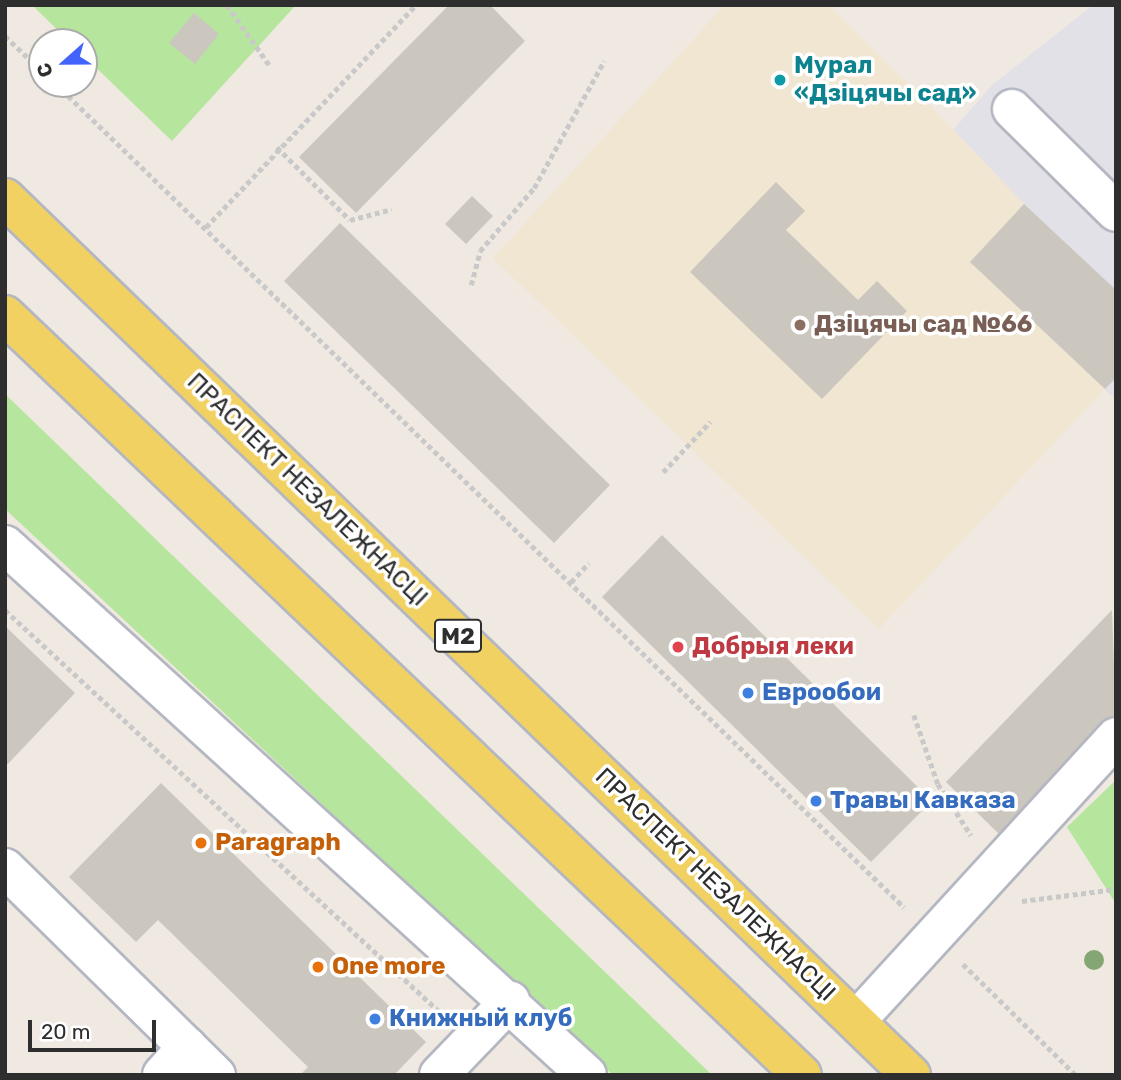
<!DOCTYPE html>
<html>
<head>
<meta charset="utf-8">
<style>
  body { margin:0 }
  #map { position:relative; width:1121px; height:1080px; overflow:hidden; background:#efe9e1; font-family:Rubik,sans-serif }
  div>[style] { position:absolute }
  .industrial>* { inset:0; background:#e3e1e8 }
  .education>* { inset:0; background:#f0e6d1 }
  .green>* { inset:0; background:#b6e59e }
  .building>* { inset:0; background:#cbc7bf }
  .path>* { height:4.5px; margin-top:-2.25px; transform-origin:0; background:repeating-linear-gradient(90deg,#c9c9c9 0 5px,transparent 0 8.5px) }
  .roads { filter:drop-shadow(2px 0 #b4b7c1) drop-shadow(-2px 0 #b4b7c1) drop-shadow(0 2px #b4b7c1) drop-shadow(0 -2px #b4b7c1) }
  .minor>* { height:38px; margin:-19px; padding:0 19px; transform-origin:19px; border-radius:19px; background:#fff }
  .major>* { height:38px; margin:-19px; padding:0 19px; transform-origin:19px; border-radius:19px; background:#f2d163 }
  .trees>* { width:20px; height:20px; margin:-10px; border-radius:50%; background:#84a574 }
  .dots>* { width:19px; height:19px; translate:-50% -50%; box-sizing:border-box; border:4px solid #fff; border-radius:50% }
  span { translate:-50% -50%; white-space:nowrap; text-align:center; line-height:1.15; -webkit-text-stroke:7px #fff; paint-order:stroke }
  .shield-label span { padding:2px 5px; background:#fff; border:2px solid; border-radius:5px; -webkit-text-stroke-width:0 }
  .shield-label { font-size:23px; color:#2e2e2e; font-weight:700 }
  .culture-label { font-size:24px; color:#0d838f; font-weight:700 }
  .left { translate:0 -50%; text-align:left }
  .education-label { font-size:24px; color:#785e54; font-weight:700 }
  .street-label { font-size:24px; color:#2e2e2e }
  .health-label { font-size:24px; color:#be3a42; font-weight:700 }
  .shop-label { font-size:24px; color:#366cbe; font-weight:700 }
  .food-label { font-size:24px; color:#c56008; font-weight:700 }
  .frame { position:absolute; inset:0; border:7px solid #2e2e2e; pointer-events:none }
  .north { position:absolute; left:28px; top:28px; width:70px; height:70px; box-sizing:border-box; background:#fff; border:2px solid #ababab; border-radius:50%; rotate:249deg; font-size:19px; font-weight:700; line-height:28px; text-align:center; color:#2e2e2e }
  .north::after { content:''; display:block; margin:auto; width:24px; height:32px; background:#4264fb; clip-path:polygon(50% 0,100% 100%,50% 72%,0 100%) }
  .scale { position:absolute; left:28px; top:1020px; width:128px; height:32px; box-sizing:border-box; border:4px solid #2e2e2e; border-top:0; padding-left:9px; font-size:21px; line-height:24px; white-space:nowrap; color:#2e2e2e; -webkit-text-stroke:5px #fff; paint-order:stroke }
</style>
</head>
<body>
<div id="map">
  <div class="industrial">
    <i style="clip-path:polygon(1093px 5px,1116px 5px,1116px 400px,970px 262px,1024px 204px,953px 130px,992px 85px)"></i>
  </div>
  <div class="education">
    <i style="clip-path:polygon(725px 5px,829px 5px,953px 129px,1024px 204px,970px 262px,1105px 389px,879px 629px,493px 258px)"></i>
  </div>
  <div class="green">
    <i style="clip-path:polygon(32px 5px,296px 5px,172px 141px,84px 56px,84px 42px,70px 42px)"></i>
    <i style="clip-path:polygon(5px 394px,712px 1075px,613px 1075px,5px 509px)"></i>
    <i style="clip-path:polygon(1116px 780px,1116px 904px,1067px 827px)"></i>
  </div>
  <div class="building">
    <i style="clip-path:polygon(449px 5px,490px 5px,525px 41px,356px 213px,299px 157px)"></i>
    <i style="clip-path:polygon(194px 13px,219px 34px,195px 64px,169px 43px)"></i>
    <i style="clip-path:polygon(776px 182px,805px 211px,786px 230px,858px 300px,877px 281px,907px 311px,822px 399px,690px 272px)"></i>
    <i style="clip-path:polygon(472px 196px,493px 216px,466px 244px,445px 224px)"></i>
    <i style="clip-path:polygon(1024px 204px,1116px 290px,1116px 378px,1105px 389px,970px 262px)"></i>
    <i style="clip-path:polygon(340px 223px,610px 485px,554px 543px,284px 281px)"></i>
    <i style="clip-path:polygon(662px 535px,932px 801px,871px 862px,602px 597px)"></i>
    <i style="clip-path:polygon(1112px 610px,1116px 722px,1003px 838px,946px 782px)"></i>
    <i style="clip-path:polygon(5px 626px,75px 693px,5px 767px)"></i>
    <i style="clip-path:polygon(161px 783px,426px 1042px,394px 1075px,300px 1075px,308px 1067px,158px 920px,136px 942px,69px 877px)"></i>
  </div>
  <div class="path">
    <i style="left:227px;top:5px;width:75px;rotate:54.8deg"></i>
    <i style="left:5px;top:36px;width:51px;rotate:43.4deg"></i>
    <i style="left:56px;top:84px;width:1182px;rotate:44.14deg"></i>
    <i style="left:277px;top:147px;width:103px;rotate:45deg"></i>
    <i style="left:350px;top:220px;width:43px;rotate:-14.7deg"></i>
    <i style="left:206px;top:227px;width:306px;rotate:-46.6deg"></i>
    <i style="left:471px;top:285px;width:35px;rotate:-75deg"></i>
    <i style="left:480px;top:251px;width:83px;rotate:-49.4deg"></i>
    <i style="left:534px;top:188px;width:145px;rotate:-61.1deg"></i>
    <i style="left:663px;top:472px;width:69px;rotate:-46.8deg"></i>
    <i style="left:571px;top:582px;width:26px;rotate:-47deg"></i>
    <i style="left:5px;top:610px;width:595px;rotate:42.75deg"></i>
    <i style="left:914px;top:715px;width:73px;rotate:70.8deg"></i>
    <i style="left:938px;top:784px;width:61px;rotate:57.1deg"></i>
    <i style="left:1022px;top:901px;width:95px;rotate:-7.3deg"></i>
    <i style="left:963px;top:964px;width:158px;rotate:44.5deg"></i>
  </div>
  <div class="roads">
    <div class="minor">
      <i style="left:1012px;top:109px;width:146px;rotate:44.7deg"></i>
      <i style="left:5px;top:545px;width:787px;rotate:42.32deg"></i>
      <i style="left:5px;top:868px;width:296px;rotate:44.5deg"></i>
      <i style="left:856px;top:1021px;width:385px;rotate:-47.5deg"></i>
      <i style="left:162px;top:1075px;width:38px;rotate:-48deg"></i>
      <i style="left:439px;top:1075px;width:103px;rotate:-46.2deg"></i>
    </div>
    <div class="major">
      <i style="left:5px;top:198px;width:1261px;rotate:44.07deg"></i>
      <i style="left:5px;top:315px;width:1101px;rotate:43.64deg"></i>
    </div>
  </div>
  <div class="trees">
    <i style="left:1094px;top:960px"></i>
  </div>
  <div class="dots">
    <i style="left:780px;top:80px;background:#0f9aa8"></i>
    <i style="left:800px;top:325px;background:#8d6e63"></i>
    <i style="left:678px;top:647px;background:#e0444e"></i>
    <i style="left:748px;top:693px;background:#3f7fe0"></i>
    <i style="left:816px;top:801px;background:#3f7fe0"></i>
    <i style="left:201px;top:843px;background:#e8710a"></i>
    <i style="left:318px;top:967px;background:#e8710a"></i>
    <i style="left:375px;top:1019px;background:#3f7fe0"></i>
  </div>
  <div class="shield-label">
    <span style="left:458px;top:636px">М2</span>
  </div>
  <div class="culture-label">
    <span class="left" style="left:794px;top:80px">Мурал<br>«Дзіцячы сад»</span>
  </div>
  <div class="education-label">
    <span class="left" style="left:814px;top:325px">Дзіцячы сад №66</span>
  </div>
  <div class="street-label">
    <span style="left:307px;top:490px;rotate:44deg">ПРАСПЕКТ НЕЗАЛЕЖНАСЦІ</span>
    <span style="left:715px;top:885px;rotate:44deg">ПРАСПЕКТ НЕЗАЛЕЖНАСЦІ</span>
  </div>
  <div class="health-label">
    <span class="left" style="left:692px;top:647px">Добрыя леки</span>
  </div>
  <div class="shop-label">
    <span class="left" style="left:762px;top:693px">Еврообои</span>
    <span class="left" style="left:830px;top:801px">Травы Кавказа</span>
    <span class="left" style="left:389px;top:1019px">Книжный клуб</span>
  </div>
  <div class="food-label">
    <span class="left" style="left:215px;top:843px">Paragraph</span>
    <span class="left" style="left:332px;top:967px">One more</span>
  </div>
  <div class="frame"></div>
  <div class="north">С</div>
  <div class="scale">20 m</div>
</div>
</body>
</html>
